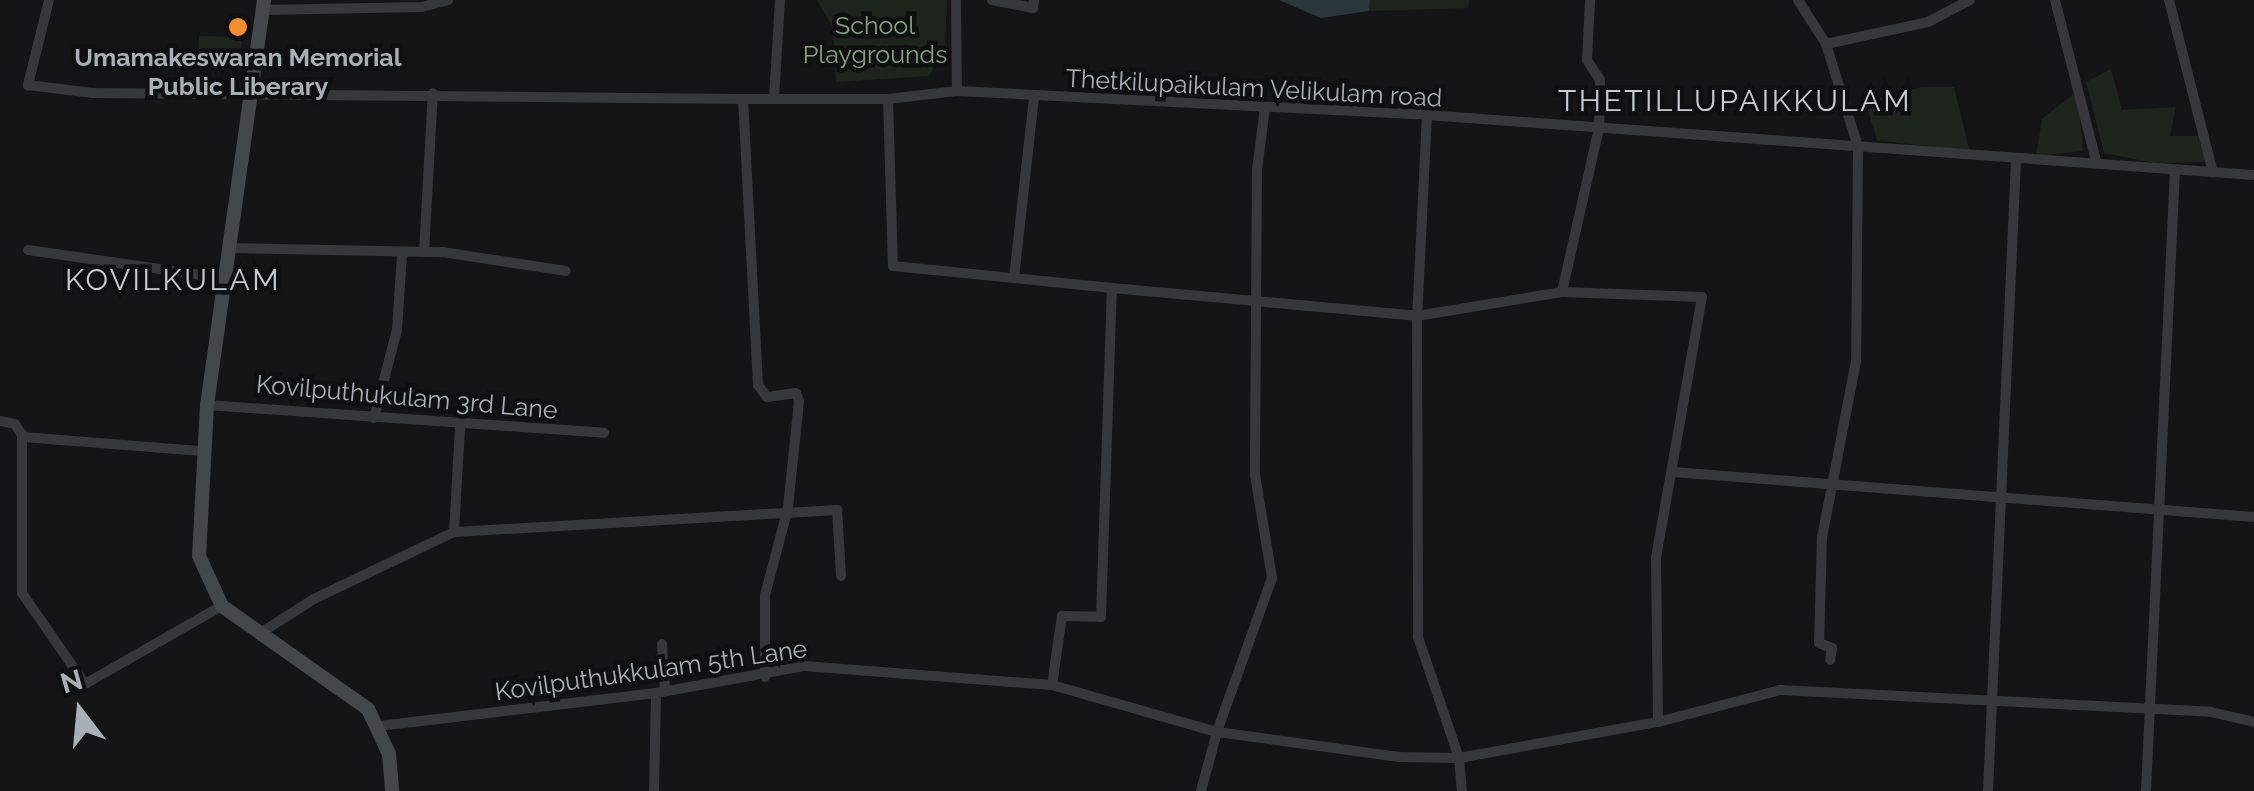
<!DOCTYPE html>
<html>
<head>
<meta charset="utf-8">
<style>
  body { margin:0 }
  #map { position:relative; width:2254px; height:791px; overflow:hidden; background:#151517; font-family:Raleway,sans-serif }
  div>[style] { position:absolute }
  .green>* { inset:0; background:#1d251d }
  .water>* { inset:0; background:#2b373b }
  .street>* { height:10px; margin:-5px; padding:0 5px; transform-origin:5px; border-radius:5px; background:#36383c }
  .secondary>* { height:14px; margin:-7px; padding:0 7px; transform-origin:7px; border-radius:7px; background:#44474c }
  .dots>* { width:28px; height:28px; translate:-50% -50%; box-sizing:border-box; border:5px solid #101012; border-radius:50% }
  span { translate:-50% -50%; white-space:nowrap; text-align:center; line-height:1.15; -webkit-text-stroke:9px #101012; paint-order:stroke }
  .park-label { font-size:25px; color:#82a37d }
  .poi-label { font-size:25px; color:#a7afb7; font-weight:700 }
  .street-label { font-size:25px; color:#a7afb7 }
  .quarter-label { font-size:30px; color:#c8cdd3; letter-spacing:2.5px }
  .north { position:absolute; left:30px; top:661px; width:100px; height:100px; -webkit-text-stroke:8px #101012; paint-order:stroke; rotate:344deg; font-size:28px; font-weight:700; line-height:40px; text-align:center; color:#a7afb7 }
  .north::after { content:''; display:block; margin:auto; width:35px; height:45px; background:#a7afb7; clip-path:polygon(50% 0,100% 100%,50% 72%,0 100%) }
</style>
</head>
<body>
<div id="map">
  <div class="green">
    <i style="clip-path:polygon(817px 0,947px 0,945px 45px,929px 76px,836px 82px,833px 28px)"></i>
    <i style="clip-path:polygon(1370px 0,1469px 0,1468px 8px,1369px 11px)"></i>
    <i style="clip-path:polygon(199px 36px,242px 37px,239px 70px,198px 67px)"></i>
    <i style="clip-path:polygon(2111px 69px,2122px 110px,2176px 107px,2170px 136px,2198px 136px,2205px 162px,2154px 163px,2104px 153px,2086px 82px)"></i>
    <i style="clip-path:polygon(1922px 87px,1954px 87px,1970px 152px,1877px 140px,1865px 101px)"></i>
    <i style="clip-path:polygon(2078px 90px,2083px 151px,2036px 156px,2042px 119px)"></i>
  </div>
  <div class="water">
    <i style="clip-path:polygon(1279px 0,1370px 0,1369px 11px,1321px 18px)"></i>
  </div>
  <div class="street">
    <i style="left:49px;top:0;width:88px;rotate:103.9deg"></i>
    <i style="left:28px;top:85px;width:65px;rotate:7deg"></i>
    <i style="left:93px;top:93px;width:650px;rotate:0.53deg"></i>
    <i style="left:743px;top:99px;width:145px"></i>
    <i style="left:888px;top:99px;width:69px;rotate:-6.6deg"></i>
    <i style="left:957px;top:91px;width:471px;rotate:2.9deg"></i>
    <i style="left:1427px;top:115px;width:829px;rotate:4.15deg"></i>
    <i style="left:956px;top:0;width:91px;rotate:89.4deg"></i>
    <i style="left:992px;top:0;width:42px;rotate:11deg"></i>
    <i style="left:1033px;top:8px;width:8px;rotate:-83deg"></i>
    <i style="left:1798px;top:0;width:52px;rotate:57.5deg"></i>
    <i style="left:1826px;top:44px;width:108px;rotate:72.7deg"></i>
    <i style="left:1858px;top:147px;width:214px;rotate:90.5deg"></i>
    <i style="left:1856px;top:361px;width:179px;rotate:100.9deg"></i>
    <i style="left:1822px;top:537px;width:106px;rotate:91.6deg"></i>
    <i style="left:1819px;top:643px;width:14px;rotate:21deg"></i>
    <i style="left:1832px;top:648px;width:12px;rotate:99deg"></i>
    <i style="left:2055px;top:0;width:166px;rotate:75.7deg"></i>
    <i style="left:2169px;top:0;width:178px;rotate:75.7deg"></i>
    <i style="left:263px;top:10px;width:159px;rotate:-1.1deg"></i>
    <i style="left:422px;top:7px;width:27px;rotate:-15deg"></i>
    <i style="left:1826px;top:44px;width:104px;rotate:-12.2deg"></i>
    <i style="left:1928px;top:22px;width:47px;rotate:-27.6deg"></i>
    <i style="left:774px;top:98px;width:98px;rotate:-86.5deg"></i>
    <i style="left:743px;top:99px;width:286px;rotate:87deg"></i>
    <i style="left:758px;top:385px;width:15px;rotate:53deg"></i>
    <i style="left:767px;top:397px;width:29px;rotate:-8deg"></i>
    <i style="left:796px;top:393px;width:9px;rotate:69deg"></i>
    <i style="left:799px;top:401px;width:108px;rotate:95.9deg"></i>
    <i style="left:788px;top:508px;width:90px;rotate:104.8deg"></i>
    <i style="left:765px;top:595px;width:82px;rotate:90deg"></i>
    <i style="left:888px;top:99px;width:167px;rotate:88.3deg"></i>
    <i style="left:893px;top:266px;width:122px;rotate:5.7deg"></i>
    <i style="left:1265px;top:107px;width:64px;rotate:97.2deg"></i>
    <i style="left:1257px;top:170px;width:305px;rotate:90.4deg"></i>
    <i style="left:1255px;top:475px;width:104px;rotate:80.6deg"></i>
    <i style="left:1272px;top:578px;width:164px;rotate:109.7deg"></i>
    <i style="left:1217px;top:732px;width:184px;rotate:7.8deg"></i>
    <i style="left:1399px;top:757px;width:60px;rotate:1deg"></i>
    <i style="left:1459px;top:758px;width:202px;rotate:-10.3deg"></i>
    <i style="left:1658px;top:722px;width:126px;rotate:-14.7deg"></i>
    <i style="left:1780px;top:690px;width:432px;rotate:2.9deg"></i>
    <i style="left:2211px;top:712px;width:44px;rotate:13.1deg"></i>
    <i style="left:1427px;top:115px;width:201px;rotate:92.8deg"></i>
    <i style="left:1417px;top:316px;width:321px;rotate:89.8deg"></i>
    <i style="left:1418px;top:637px;width:128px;rotate:71.3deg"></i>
    <i style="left:1459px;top:758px;width:33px;rotate:85deg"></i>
    <i style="left:227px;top:248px;width:215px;rotate:1.1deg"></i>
    <i style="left:442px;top:252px;width:125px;rotate:8.7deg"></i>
    <i style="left:28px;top:250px;width:196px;rotate:8.2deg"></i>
    <i style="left:424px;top:252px;width:159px;rotate:-86.8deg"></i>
    <i style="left:1112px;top:288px;width:306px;rotate:5.2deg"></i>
    <i style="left:1417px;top:316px;width:147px;rotate:-9.4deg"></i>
    <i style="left:1562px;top:292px;width:168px;rotate:-77.3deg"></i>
    <i style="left:1599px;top:128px;width:48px;rotate:-88.8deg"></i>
    <i style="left:1600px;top:80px;width:24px;rotate:-123deg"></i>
    <i style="left:1587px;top:60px;width:60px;rotate:-87.1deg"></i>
    <i style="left:1562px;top:292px;width:140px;rotate:2deg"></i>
    <i style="left:1702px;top:297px;width:264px;rotate:100deg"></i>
    <i style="left:1656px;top:557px;width:165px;rotate:89.3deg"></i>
    <i style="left:207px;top:405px;width:398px;rotate:4deg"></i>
    <i style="left:374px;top:418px;width:91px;rotate:-75.4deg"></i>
    <i style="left:397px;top:330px;width:76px;rotate:-86.2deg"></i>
    <i style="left:0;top:421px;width:15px;rotate:11deg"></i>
    <i style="left:15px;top:424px;width:15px;rotate:58deg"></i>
    <i style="left:23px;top:437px;width:180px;rotate:4.5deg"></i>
    <i style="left:22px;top:434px;width:159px;rotate:90deg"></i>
    <i style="left:22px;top:593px;width:111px;rotate:55.3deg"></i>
    <i style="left:85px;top:684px;width:158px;rotate:-29.7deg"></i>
    <i style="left:1673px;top:472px;width:583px;rotate:4.43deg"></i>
    <i style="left:454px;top:532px;width:105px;rotate:-86.7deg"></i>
    <i style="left:259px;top:634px;width:65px;rotate:-32.5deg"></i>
    <i style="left:314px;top:599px;width:155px;rotate:-25.6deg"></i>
    <i style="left:454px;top:532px;width:384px;rotate:-3.3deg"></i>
    <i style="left:837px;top:510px;width:66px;rotate:86.5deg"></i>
    <i style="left:662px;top:644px;width:47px;rotate:86.3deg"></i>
    <i style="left:1052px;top:685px;width:172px;rotate:15.9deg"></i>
    <i style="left:1217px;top:732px;width:61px;rotate:105.2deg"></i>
    <i style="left:379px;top:726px;width:279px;rotate:-6.8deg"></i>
    <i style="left:656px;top:693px;width:150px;rotate:-10.3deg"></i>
    <i style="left:804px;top:666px;width:249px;rotate:4.4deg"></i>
    <i style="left:1052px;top:685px;width:70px;rotate:-81.8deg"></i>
    <i style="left:1062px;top:616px;width:39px;rotate:1deg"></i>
    <i style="left:1101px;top:617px;width:329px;rotate:-88.1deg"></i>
    <i style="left:1112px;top:288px;width:99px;rotate:-174.2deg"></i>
    <i style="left:1014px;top:278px;width:181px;rotate:-83.7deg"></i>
    <i style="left:654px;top:791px;width:98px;rotate:-88.8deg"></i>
    <i style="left:1988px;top:791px;width:631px;rotate:-87.46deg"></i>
    <i style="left:2146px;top:791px;width:622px;rotate:-87.33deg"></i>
  </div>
  <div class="secondary">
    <i style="left:264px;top:0;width:409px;rotate:98deg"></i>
    <i style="left:207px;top:405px;width:151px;rotate:93deg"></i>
    <i style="left:199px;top:556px;width:55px;rotate:65.3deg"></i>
    <i style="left:222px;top:606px;width:179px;rotate:35.2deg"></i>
    <i style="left:368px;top:709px;width:50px;rotate:65deg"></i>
    <i style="left:389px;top:754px;width:37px;rotate:85deg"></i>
  </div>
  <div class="dots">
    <i style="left:238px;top:27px;background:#f58e2f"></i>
  </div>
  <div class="park-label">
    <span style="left:875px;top:40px">School<br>Playgrounds</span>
  </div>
  <div class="poi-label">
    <span style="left:238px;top:72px">Umamakeswaran Memorial<br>Public Liberary</span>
  </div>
  <div class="street-label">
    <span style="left:1254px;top:88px;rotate:3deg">Thetkilupaikulam Velikulam road</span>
    <span style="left:407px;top:397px;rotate:5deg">Kovilputhukulam 3rd Lane</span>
    <span style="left:651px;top:670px;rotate:-8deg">Kovilputhukkulam 5th Lane</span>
  </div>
  <div class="quarter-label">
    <span style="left:1735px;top:101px">THETILLUPAIKKULAM</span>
    <span style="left:173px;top:280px">KOVILKULAM</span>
  </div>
  <div class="north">N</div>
</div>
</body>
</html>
